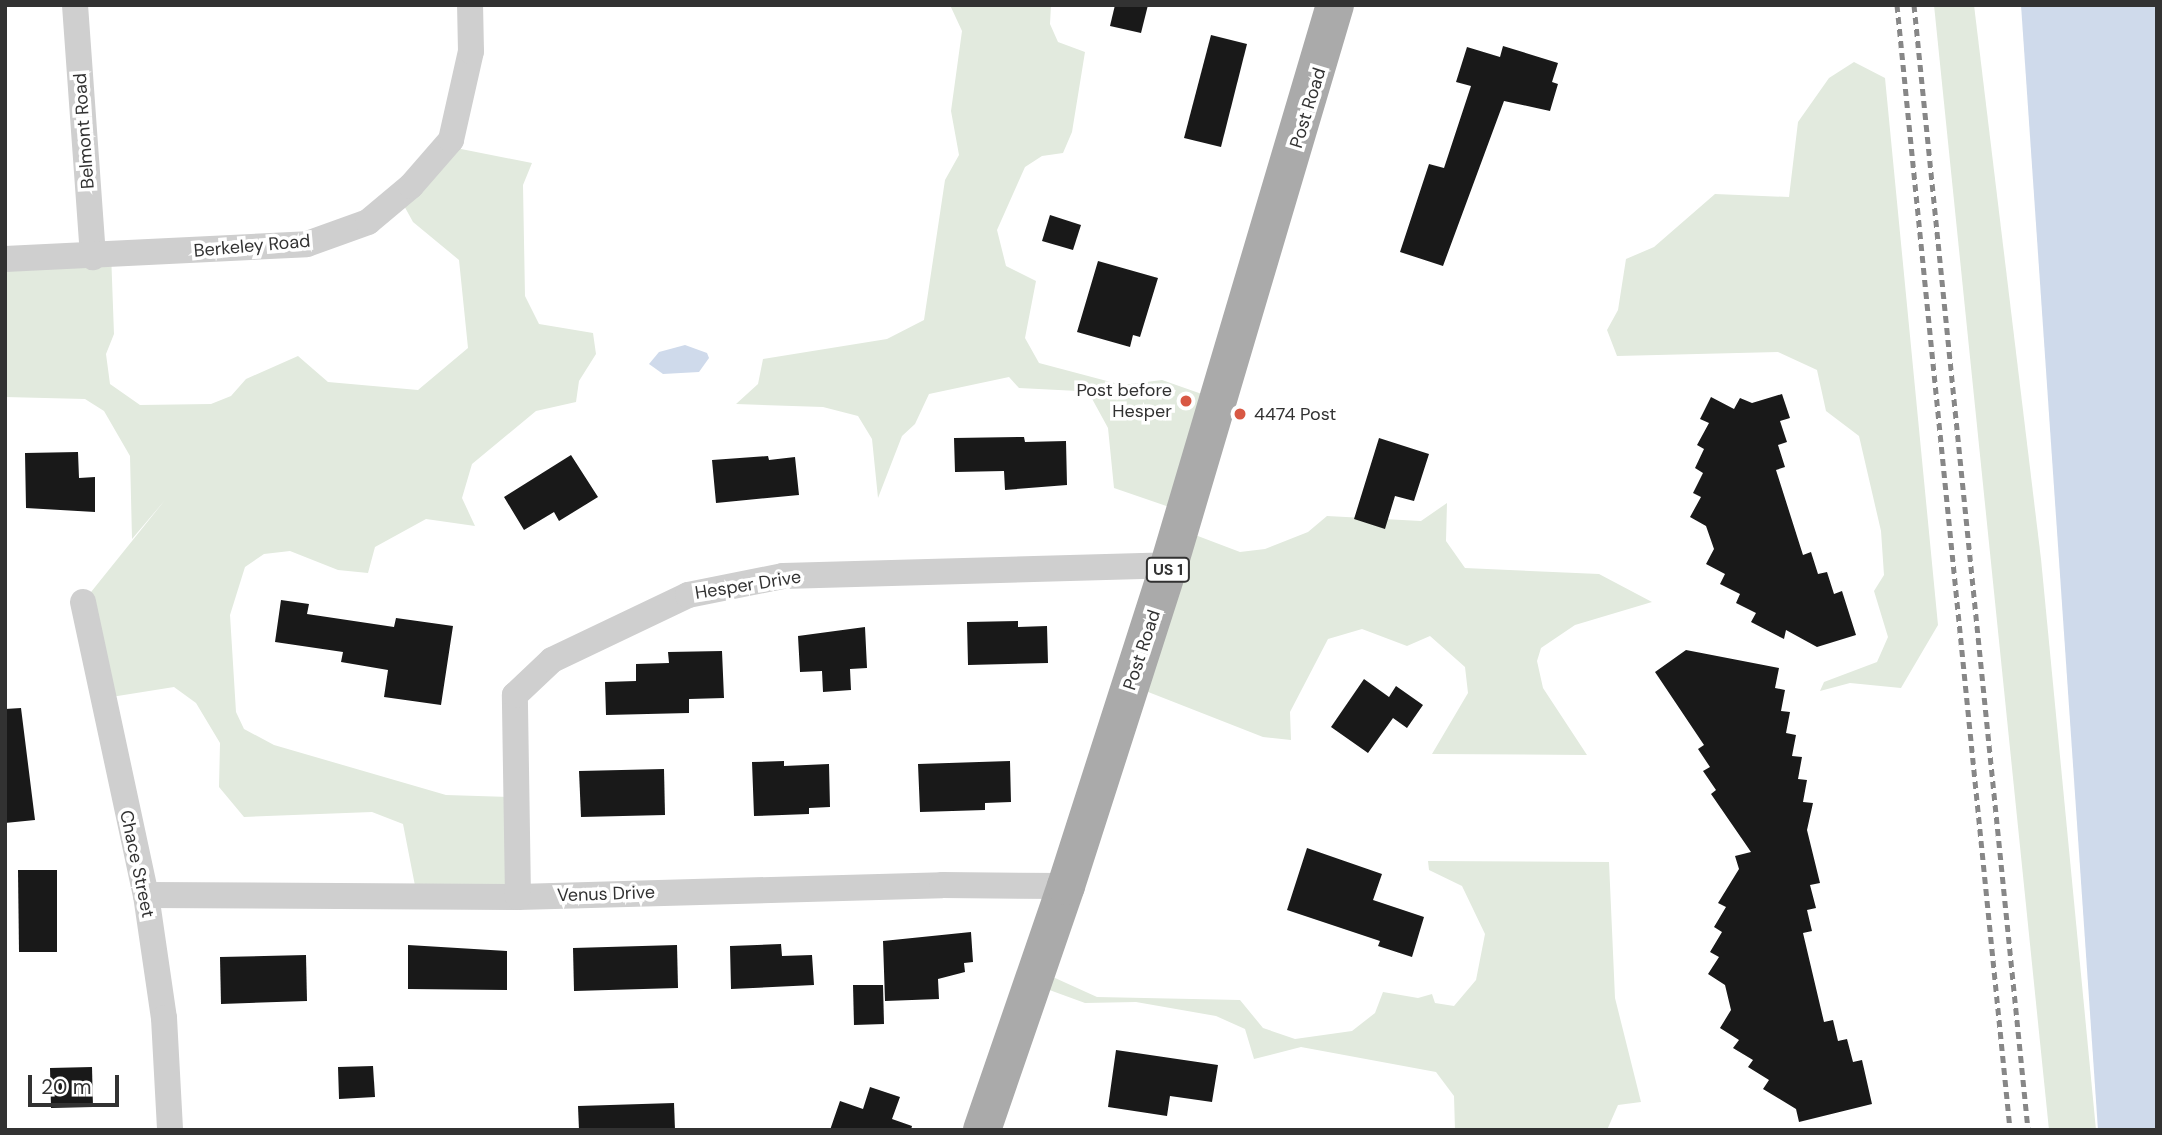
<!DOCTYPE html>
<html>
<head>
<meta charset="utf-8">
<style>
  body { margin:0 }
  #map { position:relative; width:2162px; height:1135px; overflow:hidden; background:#fff; font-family:"DM Sans",sans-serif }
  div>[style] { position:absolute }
  .green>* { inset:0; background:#e2eade }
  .water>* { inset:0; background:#cfdaeb }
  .building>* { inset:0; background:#191919 }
  .street>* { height:26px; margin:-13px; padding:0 13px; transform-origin:13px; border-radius:13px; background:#cfcfcf }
  .primary>* { height:38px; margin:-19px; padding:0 19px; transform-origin:19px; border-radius:19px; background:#aaa }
  .rail>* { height:5px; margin-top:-2.5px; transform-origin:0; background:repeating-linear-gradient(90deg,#878787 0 7px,transparent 0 12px) }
  .dots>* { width:19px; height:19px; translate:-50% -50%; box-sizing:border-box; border:4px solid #fff; border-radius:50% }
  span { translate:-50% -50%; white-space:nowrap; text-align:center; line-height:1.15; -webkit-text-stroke:7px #fff; paint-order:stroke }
  .shield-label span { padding:2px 5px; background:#fff; border:2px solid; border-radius:5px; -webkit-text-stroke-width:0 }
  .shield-label { font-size:16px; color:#323232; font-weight:700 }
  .street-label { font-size:18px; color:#323232 }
  .poi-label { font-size:18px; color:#323232 }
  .right { translate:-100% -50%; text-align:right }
  .left { translate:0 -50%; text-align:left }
  .frame { position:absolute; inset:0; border:7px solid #323232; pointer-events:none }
  .scale { position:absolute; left:28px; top:1075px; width:91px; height:32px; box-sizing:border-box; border:4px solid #323232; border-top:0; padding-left:9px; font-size:21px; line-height:24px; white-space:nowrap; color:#323232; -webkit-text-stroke:5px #fff; paint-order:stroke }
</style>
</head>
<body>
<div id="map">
  <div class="green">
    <i style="clip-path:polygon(950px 5px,1051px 5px,1050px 24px,1058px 42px,1085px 52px,1072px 132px,1063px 153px,1042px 156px,1025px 167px,997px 230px,1006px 266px,1036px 281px,1025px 338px,1039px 363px,1122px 385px,1162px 380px,1216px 399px,1178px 510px,1114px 488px,1108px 428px,1090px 395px,1078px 391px,1019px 388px,1009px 377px,929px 394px,915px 424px,902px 436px,878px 498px,872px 439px,858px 416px,823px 407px,736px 404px,758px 384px,763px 359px,887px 339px,924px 320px,945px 180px,959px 155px,951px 111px,962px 31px)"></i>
    <i style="clip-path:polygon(1934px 5px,1974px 5px,2041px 559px,2096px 1130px,2049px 1130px)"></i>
    <i style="clip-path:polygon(1854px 62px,1885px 78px,1938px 625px,1901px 688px,1850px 683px,1820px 691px,1824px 682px,1877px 662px,1888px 637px,1874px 591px,1884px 575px,1881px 531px,1859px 436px,1826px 411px,1817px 370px,1778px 352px,1617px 356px,1607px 330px,1618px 310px,1626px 259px,1654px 247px,1715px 194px,1789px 197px,1798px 122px,1829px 78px)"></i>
    <i style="clip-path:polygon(446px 146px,532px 163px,523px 185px,525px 296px,539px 324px,593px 333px,596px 354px,579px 381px,576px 402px,536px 411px,472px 464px,462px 498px,475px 526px,426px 519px,375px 547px,368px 573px,338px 570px,290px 551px,264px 554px,245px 567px,230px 615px,236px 712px,244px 729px,274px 745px,446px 795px,511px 797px,512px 894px,417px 896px,403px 824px,372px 812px,244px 817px,219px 787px,220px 743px,196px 703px,174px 687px,105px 698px,83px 602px,165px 500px,132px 539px,130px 456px,104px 411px,85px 399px,5px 397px,5px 257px,111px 252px,114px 334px,106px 354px,110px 384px,140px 405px,211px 404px,231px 396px,246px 379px,298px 356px,328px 382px,418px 390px,468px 348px,459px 260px,413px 222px,397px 193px)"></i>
    <i style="clip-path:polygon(1447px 503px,1446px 541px,1465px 568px,1599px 574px,1652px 602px,1575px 625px,1541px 648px,1537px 661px,1543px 688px,1587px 755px,1432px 754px,1468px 693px,1465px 667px,1430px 636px,1407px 646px,1362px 629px,1328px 639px,1290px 712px,1291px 740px,1263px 737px,1138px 688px,1182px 530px,1240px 552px,1265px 549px,1308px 532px,1327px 516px,1421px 521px)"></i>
    <i style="clip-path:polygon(1428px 861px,1609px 862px,1615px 998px,1641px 1102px,1618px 1105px,1607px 1130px,1455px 1130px,1454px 1096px,1436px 1072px,1301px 1047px,1254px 1059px,1245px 1029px,1216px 1016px,1136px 1002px,1085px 1003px,1033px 984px,1044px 973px,1097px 997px,1240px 1000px,1263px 1028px,1295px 1039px,1352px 1031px,1375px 1013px,1383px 992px,1418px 998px,1432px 994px,1435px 1003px,1454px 1006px,1476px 980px,1485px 934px,1462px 886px,1429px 870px)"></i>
  </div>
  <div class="water">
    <i style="clip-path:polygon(2021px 5px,2157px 5px,2157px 1130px,2098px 1130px)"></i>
    <i style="clip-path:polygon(685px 345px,707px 353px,709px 358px,699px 372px,663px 374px,649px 364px,659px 352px)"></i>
  </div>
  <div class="building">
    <i style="clip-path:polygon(1115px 5px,1148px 5px,1141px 33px,1110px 26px)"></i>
    <i style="clip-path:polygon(1211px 35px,1247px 44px,1221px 147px,1184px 138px)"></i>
    <i style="clip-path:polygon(1503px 46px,1558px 63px,1552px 82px,1558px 84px,1550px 111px,1504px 101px,1443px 266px,1400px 252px,1429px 164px,1444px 168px,1471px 86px,1456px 82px,1467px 47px,1500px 57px)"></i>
    <i style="clip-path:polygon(1050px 215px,1081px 225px,1073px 250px,1042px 241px)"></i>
    <i style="clip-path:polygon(1098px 261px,1158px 278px,1140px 337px,1133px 335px,1130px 347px,1077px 332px)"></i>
    <i style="clip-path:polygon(1782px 394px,1790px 418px,1780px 421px,1787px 442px,1778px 445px,1785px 467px,1776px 470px,1803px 555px,1811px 552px,1818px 574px,1827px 572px,1834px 594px,1842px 591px,1856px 635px,1817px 647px,1786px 630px,1784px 639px,1751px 622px,1756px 613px,1736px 603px,1740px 594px,1720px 584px,1725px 574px,1706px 564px,1714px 549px,1706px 526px,1690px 517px,1701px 497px,1693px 493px,1703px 473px,1695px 468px,1704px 449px,1697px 445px,1709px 423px,1700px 419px,1711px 397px,1734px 409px,1740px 398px,1752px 403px)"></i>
    <i style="clip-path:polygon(1024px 437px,1025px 442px,1066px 441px,1067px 485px,1005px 490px,1004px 471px,955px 472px,954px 438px)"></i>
    <i style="clip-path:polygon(1379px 438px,1429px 454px,1414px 501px,1395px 496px,1385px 529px,1354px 519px)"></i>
    <i style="clip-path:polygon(78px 452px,79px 478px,95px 477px,95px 512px,26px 508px,25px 453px)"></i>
    <i style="clip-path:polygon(571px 455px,598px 497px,559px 521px,554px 512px,524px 530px,504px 497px)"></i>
    <i style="clip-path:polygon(768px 456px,769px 460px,795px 457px,799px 495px,716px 503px,712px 460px)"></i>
    <i style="clip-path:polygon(281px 600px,309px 604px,307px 614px,394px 627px,396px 618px,453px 626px,441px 705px,384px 697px,388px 670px,341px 662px,343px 652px,275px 642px)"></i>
    <i style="clip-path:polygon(1018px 621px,1018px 627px,1047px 626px,1048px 663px,968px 665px,967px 622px)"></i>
    <i style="clip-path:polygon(865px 627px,867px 668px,850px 669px,851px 690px,823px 692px,822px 671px,800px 672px,798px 636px)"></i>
    <i style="clip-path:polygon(1686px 650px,1779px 668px,1775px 688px,1785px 690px,1781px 711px,1790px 712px,1786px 733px,1796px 735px,1792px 756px,1802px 757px,1798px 779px,1807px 780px,1803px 802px,1813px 803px,1807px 830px,1820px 883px,1810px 885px,1816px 908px,1807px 910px,1812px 931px,1803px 933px,1824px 1022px,1833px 1020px,1838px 1041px,1847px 1039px,1853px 1062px,1862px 1060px,1872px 1104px,1799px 1122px,1796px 1109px,1763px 1089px,1769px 1080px,1748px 1067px,1753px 1060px,1733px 1048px,1739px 1040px,1720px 1028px,1731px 1010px,1725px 985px,1708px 974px,1719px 957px,1710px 952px,1722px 932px,1714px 927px,1726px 907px,1718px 903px,1739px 869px,1735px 856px,1751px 852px,1711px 794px,1716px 790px,1703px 771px,1710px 767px,1698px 749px,1704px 745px,1655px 672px)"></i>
    <i style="clip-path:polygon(722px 651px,724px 698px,689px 699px,689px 713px,606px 715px,605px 682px,636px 681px,636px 664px,669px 663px,668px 652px)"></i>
    <i style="clip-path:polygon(1364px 679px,1389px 697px,1396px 686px,1423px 705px,1407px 728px,1393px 718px,1368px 753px,1331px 727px)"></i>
    <i style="clip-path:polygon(21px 708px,35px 820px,5px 823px,5px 709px)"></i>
    <i style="clip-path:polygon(784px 761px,784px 766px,829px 764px,830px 807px,809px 808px,809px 814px,754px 816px,752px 762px)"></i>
    <i style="clip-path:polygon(1010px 761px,1011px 802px,985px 803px,985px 810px,920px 812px,918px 764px)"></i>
    <i style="clip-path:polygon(664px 769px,665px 815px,581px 817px,579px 771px)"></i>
    <i style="clip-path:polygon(1307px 848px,1382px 874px,1373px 900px,1424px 917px,1412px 957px,1378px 946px,1380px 941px,1287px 910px)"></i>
    <i style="clip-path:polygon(18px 870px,57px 870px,57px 952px,19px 952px)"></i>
    <i style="clip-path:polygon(971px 932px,973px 962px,964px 963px,965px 972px,938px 979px,939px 999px,885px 1001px,883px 941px)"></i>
    <i style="clip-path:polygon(781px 944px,782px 956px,812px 955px,814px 985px,731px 989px,730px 946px)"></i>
    <i style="clip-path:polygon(408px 945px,507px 951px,507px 990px,408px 989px)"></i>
    <i style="clip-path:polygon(677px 945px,678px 988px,574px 991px,573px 948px)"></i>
    <i style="clip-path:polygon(306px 955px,307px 1001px,221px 1004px,220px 957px)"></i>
    <i style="clip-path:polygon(853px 985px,883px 985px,884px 1024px,854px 1025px)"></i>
    <i style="clip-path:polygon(1116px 1050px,1218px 1065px,1212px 1102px,1170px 1096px,1167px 1116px,1108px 1107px)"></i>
    <i style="clip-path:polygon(373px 1066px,375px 1097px,339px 1099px,338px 1067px)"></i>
    <i style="clip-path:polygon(92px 1067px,93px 1107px,51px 1108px,50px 1068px)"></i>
    <i style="clip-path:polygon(870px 1087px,900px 1097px,892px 1119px,912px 1126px,911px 1130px,830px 1130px,840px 1101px,863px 1109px)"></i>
    <i style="clip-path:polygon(674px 1103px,675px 1130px,579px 1130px,578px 1106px)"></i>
  </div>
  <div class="street">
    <i style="left:75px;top:5px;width:253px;rotate:85.9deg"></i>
    <i style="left:5px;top:259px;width:302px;rotate:-2.8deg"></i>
    <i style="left:307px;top:244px;width:65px;rotate:-19.8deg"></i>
    <i style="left:368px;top:222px;width:56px;rotate:-39.9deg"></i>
    <i style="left:411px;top:186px;width:61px;rotate:-49deg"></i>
    <i style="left:451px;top:140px;width:91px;rotate:-77.3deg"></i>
    <i style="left:471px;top:51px;width:46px;rotate:-91.2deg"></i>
    <i style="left:83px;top:602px;width:300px;rotate:77.9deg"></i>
    <i style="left:146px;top:895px;width:124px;rotate:81.7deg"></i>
    <i style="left:164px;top:1018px;width:112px;rotate:86.9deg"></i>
    <i style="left:146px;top:895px;width:372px;rotate:0.3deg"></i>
    <i style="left:518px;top:897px;width:424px;rotate:-1.6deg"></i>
    <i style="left:942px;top:885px;width:124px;rotate:0.5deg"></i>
    <i style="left:518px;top:897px;width:202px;rotate:-90.9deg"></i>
    <i style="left:515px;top:695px;width:51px;rotate:-43.4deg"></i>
    <i style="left:552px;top:660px;width:151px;rotate:-25.5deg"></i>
    <i style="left:688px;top:595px;width:97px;rotate:-11.3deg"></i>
    <i style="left:783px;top:576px;width:386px;rotate:-1.6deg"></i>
  </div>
  <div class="primary">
    <i style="left:982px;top:1130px;width:258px;rotate:-71deg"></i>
    <i style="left:1066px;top:886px;width:337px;rotate:-72.2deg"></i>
    <i style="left:1169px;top:565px;width:584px;rotate:-73.49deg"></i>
  </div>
  <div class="rail">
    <i style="left:1897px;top:5px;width:1131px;rotate:84.26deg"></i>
    <i style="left:1914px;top:5px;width:1131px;rotate:84.21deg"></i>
  </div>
  <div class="dots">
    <i style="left:1186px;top:401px;background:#d85844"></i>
    <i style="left:1240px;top:414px;background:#d85844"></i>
  </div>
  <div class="shield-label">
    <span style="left:1168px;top:570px">US 1</span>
  </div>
  <div class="street-label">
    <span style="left:1308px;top:108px;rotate:-73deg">Post Road</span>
    <span style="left:84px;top:131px;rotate:-94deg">Belmont Road</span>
    <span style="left:252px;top:246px;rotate:-5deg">Berkeley Road</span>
    <span style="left:748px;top:585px;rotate:-9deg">Hesper Drive</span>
    <span style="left:1142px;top:650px;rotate:-72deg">Post Road</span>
    <span style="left:137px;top:864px;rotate:78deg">Chace Street</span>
    <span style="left:606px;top:894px;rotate:-2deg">Venus Drive</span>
  </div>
  <div class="poi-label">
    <span class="right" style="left:1172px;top:401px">Post before<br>Hesper</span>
    <span class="left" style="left:1254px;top:414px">4474 Post</span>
  </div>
  <div class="frame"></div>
  <div class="scale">20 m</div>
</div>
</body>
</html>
